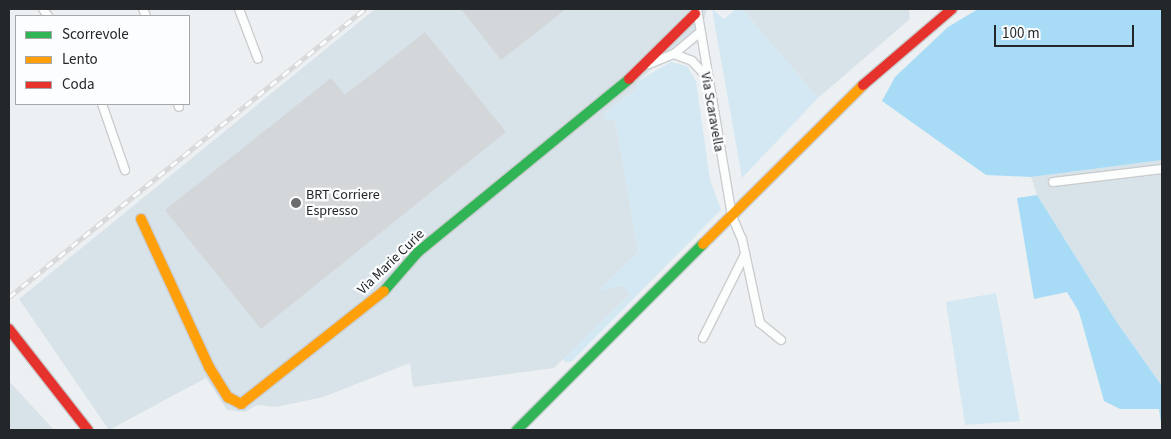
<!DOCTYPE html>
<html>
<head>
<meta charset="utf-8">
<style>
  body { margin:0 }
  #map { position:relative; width:1171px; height:439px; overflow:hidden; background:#ecf0f2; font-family:"Source Sans 3",sans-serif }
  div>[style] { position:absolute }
  .built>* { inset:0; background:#d8e3e9 }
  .green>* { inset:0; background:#d4e8f3 }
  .forest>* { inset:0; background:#a8dcf6 }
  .building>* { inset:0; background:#d3d7d9 }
  .roads { filter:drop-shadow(1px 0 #cacdcf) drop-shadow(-1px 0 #cacdcf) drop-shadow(0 1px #cacdcf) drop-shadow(0 -1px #cacdcf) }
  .street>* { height:8px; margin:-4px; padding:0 4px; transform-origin:4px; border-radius:4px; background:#fcfdfd }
  .fast>* { height:10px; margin:-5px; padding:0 5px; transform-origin:5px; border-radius:5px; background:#30b455 }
  .slow>* { height:10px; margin:-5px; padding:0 5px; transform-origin:5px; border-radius:5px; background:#ff9f0a }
  .jam>* { height:10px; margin:-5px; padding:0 5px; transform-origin:5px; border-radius:5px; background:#e5322d }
  .rail>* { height:4.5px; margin-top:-2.25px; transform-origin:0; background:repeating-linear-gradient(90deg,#fbfdfe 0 8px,#d7d8d9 0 16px); box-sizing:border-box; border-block:1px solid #d7d8d9 }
  .dots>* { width:14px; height:14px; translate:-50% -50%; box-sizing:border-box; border:2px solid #fbfdfe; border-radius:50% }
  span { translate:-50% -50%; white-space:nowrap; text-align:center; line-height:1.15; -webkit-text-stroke:4.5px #fbfdfe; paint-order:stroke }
  .street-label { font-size:14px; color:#242729 }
  .poi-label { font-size:14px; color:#242729 }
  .left { translate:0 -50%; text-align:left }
  .frame { position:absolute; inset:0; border:10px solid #242729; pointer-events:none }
  .legend { position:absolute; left:15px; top:15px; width:175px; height:90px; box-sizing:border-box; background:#fbfdfe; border:1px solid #a5a7a9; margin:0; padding:6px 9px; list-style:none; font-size:15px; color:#242729 }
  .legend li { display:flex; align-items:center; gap:10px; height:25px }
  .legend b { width:25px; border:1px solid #a5a7a9 }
  .scale { position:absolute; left:994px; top:25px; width:140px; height:22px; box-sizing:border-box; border:2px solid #242729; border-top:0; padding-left:6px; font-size:15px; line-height:18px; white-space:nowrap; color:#242729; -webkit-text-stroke:4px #fbfdfe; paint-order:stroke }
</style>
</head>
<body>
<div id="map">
  <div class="built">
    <i style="clip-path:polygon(375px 9px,707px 9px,703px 24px,638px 81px,636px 89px,604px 114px,615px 119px,638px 252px,599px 291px,623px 285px,630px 294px,554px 368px,413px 387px,410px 363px,323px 397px,276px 407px,257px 405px,245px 412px,227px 410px,206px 378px,109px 430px,19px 299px)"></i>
    <i style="clip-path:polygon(742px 9px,909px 9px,910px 19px,818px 98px)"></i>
    <i style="clip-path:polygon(1162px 160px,1162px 386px,1116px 321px,1037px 195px,1031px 177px)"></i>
    <i style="clip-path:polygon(9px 381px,54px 430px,9px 430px)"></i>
  </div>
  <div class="green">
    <i style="clip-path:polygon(712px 9px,724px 19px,736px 9px,742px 9px,818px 98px,742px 178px)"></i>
    <i style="clip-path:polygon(671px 62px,687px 66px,696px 81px,710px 180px,721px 210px,571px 362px,566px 362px,563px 359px,630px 294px,623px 285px,598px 292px,638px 252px,615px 119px,605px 120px,604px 114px,636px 89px,638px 81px)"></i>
    <i style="clip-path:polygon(996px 293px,1020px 421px,965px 425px,946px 302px)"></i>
  </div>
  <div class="forest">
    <i style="clip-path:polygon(978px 9px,1162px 9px,1162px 160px,1031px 177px,986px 175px,882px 101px,895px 77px,948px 27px)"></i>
    <i style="clip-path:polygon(1037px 195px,1116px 321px,1162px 386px,1162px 430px,1159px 409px,1120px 409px,1104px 401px,1079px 312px,1067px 292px,1034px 299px,1017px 198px)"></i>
  </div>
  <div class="building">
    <i style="clip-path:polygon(461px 9px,566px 9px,501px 60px)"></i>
    <i style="clip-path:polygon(425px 32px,506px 132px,261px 329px,165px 210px,331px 78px,345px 95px)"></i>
  </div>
  <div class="roads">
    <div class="street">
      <i style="left:43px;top:9px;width:9px;rotate:54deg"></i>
      <i style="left:143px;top:9px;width:8px;rotate:67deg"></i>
      <i style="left:239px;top:9px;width:53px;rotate:69.2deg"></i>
      <i style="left:697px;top:9px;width:210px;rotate:80.4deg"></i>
      <i style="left:732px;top:216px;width:25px;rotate:67deg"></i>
      <i style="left:742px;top:239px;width:86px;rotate:77.9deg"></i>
      <i style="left:760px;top:323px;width:27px;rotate:39deg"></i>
      <i style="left:674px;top:54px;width:31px;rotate:-40deg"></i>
      <i style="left:649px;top:64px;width:27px;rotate:-22deg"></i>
      <i style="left:674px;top:54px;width:19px;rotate:21deg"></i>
      <i style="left:692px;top:61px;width:19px;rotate:47deg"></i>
      <i style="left:102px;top:104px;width:70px;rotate:70.8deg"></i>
      <i style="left:178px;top:104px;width:3px;rotate:72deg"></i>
      <i style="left:1053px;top:182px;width:110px;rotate:-6.8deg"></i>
      <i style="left:703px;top:338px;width:94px;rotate:-63.4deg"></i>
    </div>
    <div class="fast">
      <i style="left:384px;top:291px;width:52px;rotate:-48.9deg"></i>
      <i style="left:418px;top:252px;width:273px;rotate:-39.3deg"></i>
      <i style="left:517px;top:430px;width:263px;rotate:-45deg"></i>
    </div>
    <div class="slow">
      <i style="left:141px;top:219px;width:163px;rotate:65.3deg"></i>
      <i style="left:209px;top:367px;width:36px;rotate:58deg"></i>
      <i style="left:228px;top:397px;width:15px;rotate:28deg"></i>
      <i style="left:241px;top:404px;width:182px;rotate:-38.3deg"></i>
      <i style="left:703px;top:244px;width:226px;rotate:-44.8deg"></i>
    </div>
    <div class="jam">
      <i style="left:629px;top:79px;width:93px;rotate:-44.6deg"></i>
      <i style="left:863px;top:85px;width:117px;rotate:-40.5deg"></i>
      <i style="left:9px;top:329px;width:128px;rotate:52deg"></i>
    </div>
  </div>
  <div class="rail">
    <i style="left:9px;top:297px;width:458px;rotate:-39deg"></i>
  </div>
  <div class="dots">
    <i style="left:296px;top:203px;background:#6a6d6f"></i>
  </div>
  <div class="street-label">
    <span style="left:712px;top:112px;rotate:80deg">Via Scaravella</span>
    <span style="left:391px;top:262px;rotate:-44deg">Via Marie Curie</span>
  </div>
  <div class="poi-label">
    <span class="left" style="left:306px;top:203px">BRT Corriere<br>Espresso</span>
  </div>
  <div class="frame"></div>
  <ul class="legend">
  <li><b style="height:6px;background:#30b455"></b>Scorrevole</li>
  <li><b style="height:6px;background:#ff9f0a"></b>Lento</li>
  <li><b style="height:6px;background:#e5322d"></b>Coda</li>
  </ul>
  <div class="scale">100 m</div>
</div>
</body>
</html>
